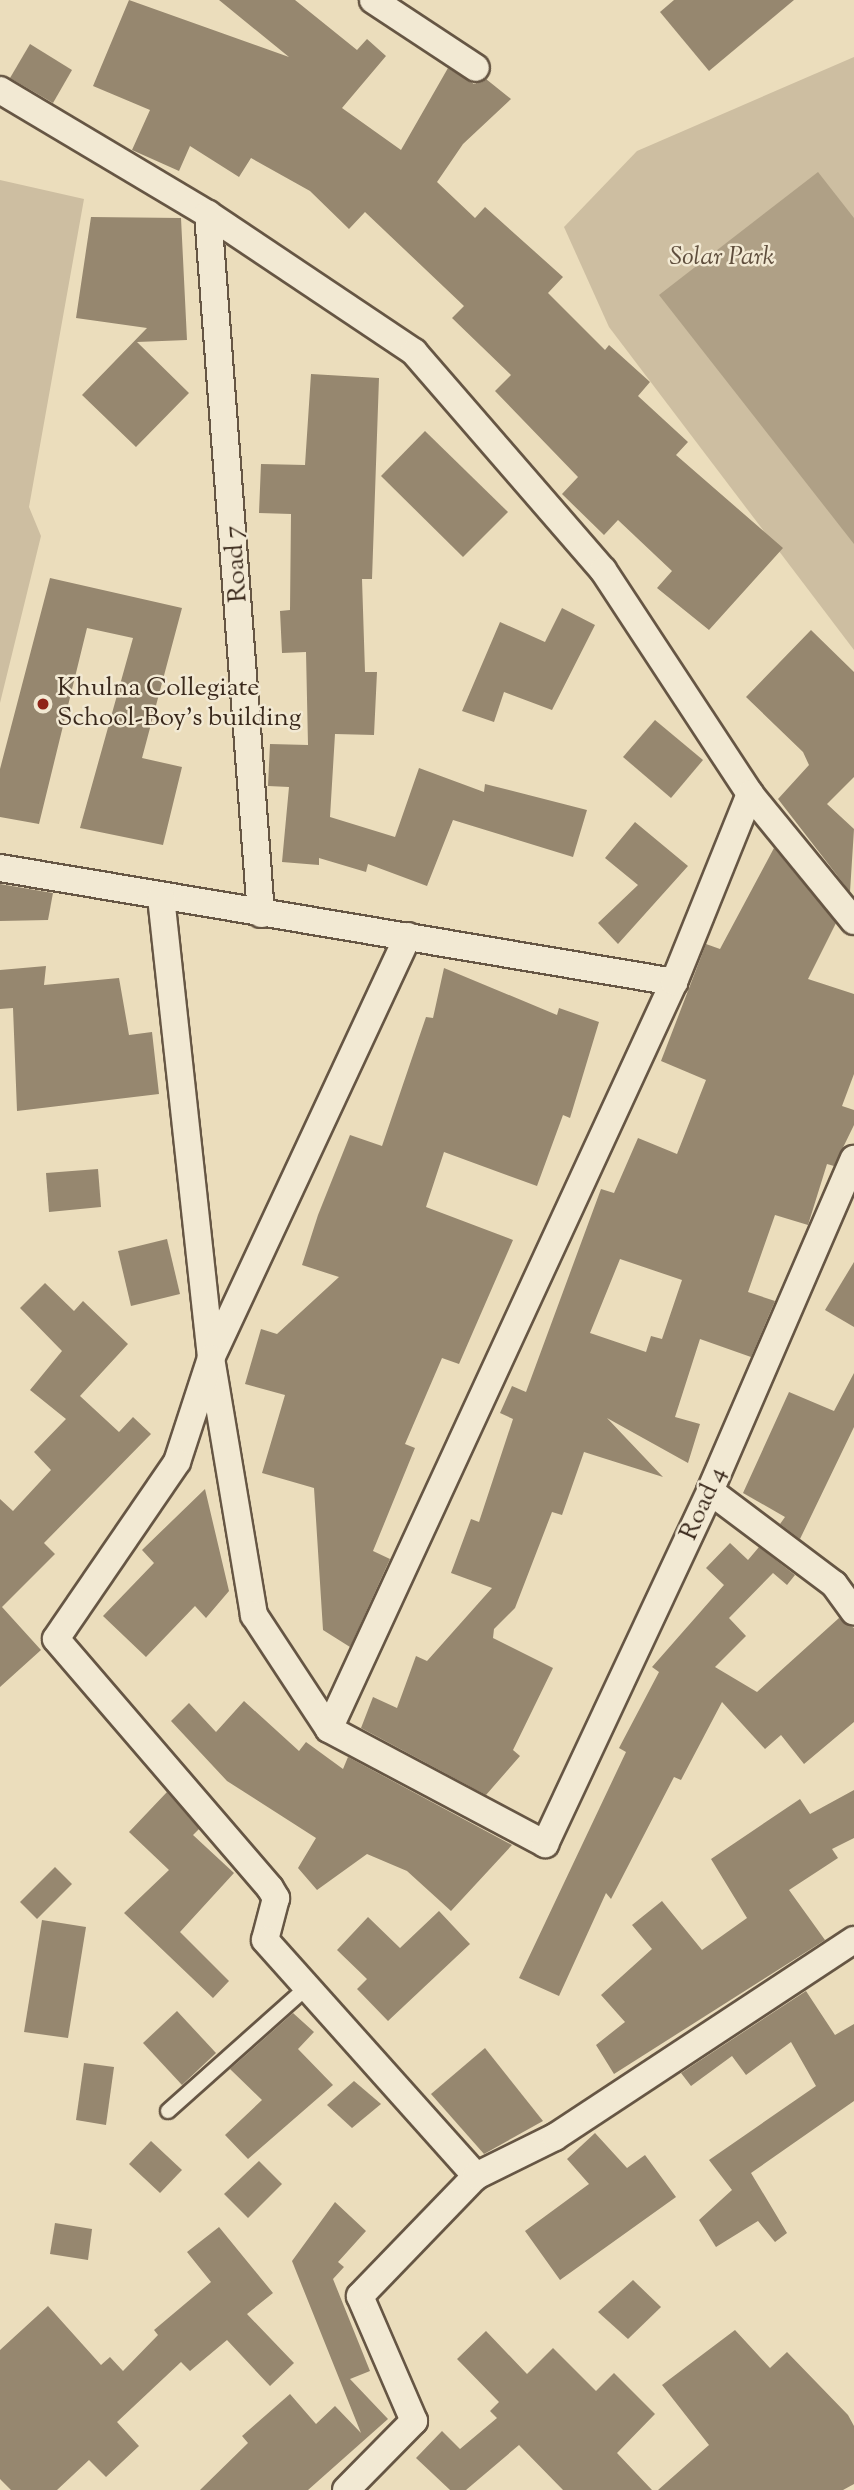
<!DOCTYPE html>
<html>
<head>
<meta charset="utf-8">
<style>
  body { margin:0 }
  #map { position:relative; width:854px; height:2490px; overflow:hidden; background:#ebddbc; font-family:"Sorts Mill Goudy",serif }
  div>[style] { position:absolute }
  .green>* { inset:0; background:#cdbea1 }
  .water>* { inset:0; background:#afa086 }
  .building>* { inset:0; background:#96876f }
  .roads { filter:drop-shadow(2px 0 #665644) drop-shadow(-2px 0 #665644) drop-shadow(0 2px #665644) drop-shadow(0 -2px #665644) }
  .lane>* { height:14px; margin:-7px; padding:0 7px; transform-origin:7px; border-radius:7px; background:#f2e9d3 }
  .street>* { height:26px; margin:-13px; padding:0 13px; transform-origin:13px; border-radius:13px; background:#f2e9d3 }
  .dots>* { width:19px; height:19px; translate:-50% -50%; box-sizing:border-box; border:4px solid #f2e9d3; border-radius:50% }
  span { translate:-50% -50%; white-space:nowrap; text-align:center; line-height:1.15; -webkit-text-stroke:5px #f2e9d3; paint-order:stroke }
  .park-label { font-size:26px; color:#5f4e3d; font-style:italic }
  .street-label { font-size:26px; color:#3a291c }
  .poi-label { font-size:26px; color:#3a291c }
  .left { translate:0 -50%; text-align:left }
</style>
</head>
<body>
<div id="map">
  <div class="green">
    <i style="clip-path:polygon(854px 57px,854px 650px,609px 327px,564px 227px,637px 151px)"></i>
    <i style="clip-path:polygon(0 180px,84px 199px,29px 507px,41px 536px,0 703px)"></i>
  </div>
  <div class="water">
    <i style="clip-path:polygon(818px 172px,854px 218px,854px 544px,659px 295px)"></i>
  </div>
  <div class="building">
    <i style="clip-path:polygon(129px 0,289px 57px,219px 0,295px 0,357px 50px,367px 39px,386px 56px,342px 108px,401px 150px,448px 68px,474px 84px,486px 79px,511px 99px,463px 144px,437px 182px,475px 218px,485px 207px,563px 277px,548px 293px,605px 350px,609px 345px,650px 382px,638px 396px,688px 442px,676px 455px,783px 548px,709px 630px,657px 588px,672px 571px,618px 520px,604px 535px,562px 494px,578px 477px,495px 391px,511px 375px,452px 318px,464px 306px,365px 212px,349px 229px,310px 191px,251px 158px,239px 177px,190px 146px,179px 171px,132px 150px,150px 110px,93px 86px)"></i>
    <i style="clip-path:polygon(674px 0,794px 0,709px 71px,660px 12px)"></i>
    <i style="clip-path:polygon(30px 44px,72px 70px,53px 103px,10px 78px)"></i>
    <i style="clip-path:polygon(91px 217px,181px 218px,187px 340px,137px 342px,189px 393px,136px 447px,82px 395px,147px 328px,76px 318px)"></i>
    <i style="clip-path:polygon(311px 374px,379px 378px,372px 579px,362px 579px,365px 672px,377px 672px,374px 735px,335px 734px,330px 817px,395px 837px,419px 768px,484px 792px,485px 784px,587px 810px,573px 857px,453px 820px,427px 886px,368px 864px,366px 872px,319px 858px,319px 865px,282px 862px,289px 787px,268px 786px,270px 744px,308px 745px,306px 652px,282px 653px,280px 611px,290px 610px,291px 514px,259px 513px,261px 464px,305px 465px)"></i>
    <i style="clip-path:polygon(425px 431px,508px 512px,463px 557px,381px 476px)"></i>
    <i style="clip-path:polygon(50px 578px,182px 608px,142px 758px,182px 767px,163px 845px,80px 828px,133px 638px,87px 628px,39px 824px,0 817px,0 769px)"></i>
    <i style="clip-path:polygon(562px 608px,595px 625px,552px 710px,504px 692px,494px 722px,462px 711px,500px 622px,545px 642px)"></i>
    <i style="clip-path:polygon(811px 630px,854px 672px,854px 777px,827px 804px,854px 829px,850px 892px,778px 799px,809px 765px,803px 752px,746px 697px)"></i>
    <i style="clip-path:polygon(655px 720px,703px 760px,671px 798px,623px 757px)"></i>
    <i style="clip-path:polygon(635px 822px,688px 866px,618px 944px,598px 923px,638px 885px,605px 858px)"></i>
    <i style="clip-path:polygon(evenodd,774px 848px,836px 923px,808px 979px,854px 994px,854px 1074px,842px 1106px,854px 1110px,854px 1125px,834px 1166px,827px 1164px,808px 1225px,775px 1215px,748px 1292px,775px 1301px,751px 1357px,700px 1339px,675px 1417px,700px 1424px,688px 1463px,607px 1418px,663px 1477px,584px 1452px,562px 1515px,552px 1512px,515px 1608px,494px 1629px,493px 1638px,553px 1668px,513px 1750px,520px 1756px,486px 1795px,361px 1728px,373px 1697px,397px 1708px,416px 1656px,427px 1661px,492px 1588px,451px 1573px,471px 1519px,479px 1522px,513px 1419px,500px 1413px,512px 1386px,526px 1392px,601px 1189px,614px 1193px,638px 1138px,677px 1154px,706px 1080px,661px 1061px,706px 944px,720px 949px,774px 848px,620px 1259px,682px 1280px,662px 1339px,651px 1336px,646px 1352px,590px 1333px,620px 1259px)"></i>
    <i style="clip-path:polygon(0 884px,53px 893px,48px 920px,0 921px)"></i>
    <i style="clip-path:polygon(46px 966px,44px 985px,119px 978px,129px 1035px,152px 1032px,159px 1094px,17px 1111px,13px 1008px,0 1009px,0 970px)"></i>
    <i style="clip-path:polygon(444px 968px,557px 1015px,559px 1008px,599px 1022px,570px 1118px,563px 1115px,537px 1186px,444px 1152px,426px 1207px,513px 1240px,459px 1364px,442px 1358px,405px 1444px,415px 1448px,373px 1551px,390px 1559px,350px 1647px,323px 1630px,314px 1488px,262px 1473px,285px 1395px,245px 1384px,261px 1329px,277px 1334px,339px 1277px,302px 1265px,318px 1215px,350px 1135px,382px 1146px,426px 1017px,433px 1018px)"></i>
    <i style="clip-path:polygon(98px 1169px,101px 1207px,49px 1212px,46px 1173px)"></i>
    <i style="clip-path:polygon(167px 1239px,180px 1294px,131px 1306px,118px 1251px)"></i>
    <i style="clip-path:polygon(854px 1262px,854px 1327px,825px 1310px)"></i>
    <i style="clip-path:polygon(45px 1283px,74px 1311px,83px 1301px,128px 1344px,80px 1396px,119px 1432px,133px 1417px,151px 1434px,44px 1543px,55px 1554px,2px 1607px,41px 1650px,0 1687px,0 1499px,13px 1511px,51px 1470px,34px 1452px,66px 1419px,30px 1390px,62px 1351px,20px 1308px)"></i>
    <i style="clip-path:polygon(854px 1373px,854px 1427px,800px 1539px,780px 1524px,785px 1517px,743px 1493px,789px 1392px,834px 1411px)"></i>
    <i style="clip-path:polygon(205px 1489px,229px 1591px,206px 1618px,195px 1606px,146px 1657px,103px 1616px,154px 1563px,142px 1550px)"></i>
    <i style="clip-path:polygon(730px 1543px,748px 1560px,759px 1547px,795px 1575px,787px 1585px,773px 1573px,729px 1618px,746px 1636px,715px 1667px,757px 1692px,839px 1618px,854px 1628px,854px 1722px,804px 1764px,781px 1735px,765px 1749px,722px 1702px,681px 1780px,674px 1777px,611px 1899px,606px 1893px,559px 1996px,519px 1978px,626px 1752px,619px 1748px,659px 1672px,652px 1667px,724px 1585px,706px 1568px)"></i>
    <i style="clip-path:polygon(244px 1701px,299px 1751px,306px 1742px,343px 1769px,348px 1757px,512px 1845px,451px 1911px,407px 1871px,367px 1854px,317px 1890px,298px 1868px,316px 1838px,227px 1781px,171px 1721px,189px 1703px,216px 1732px)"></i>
    <i style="clip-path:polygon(854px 1790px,854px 1838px,832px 1849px,838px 1858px,789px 1890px,825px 1940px,614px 2074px,596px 2045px,625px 2022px,601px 1995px,652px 1949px,632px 1925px,662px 1901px,702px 1950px,747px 1918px,711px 1859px,800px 1799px,810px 1814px)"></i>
    <i style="clip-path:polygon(167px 1792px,199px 1829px,193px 1835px,234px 1873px,180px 1932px,229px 1981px,213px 1998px,124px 1913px,169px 1870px,129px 1832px)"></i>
    <i style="clip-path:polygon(55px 1867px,72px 1884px,37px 1919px,20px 1902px)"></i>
    <i style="clip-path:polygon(439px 1911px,470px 1944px,388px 2021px,357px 1989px,367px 1979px,337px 1950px,368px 1917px,400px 1948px)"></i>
    <i style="clip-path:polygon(42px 1920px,86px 1927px,68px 2038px,24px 2032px)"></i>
    <i style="clip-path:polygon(806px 1991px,835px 2035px,854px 2024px,854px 2101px,751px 2173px,787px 2233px,775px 2242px,758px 2221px,716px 2247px,699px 2220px,732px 2190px,709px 2160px,816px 2086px,791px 2042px,746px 2075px,732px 2056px,691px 2086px,681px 2073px)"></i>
    <i style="clip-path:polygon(177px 2011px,216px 2053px,182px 2085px,143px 2043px)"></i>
    <i style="clip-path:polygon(293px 2013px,314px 2032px,298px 2049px,333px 2085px,248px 2159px,225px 2135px,262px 2100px,230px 2069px)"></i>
    <i style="clip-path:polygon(485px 2048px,543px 2121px,484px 2154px,431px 2094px)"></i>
    <i style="clip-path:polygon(84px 2063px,114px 2067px,106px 2125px,76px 2120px)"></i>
    <i style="clip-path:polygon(354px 2081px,381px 2104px,352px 2128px,327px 2105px)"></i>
    <i style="clip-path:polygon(595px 2133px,627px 2168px,645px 2155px,676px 2197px,560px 2280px,525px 2231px,589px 2184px,567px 2159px)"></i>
    <i style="clip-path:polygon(151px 2141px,182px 2170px,160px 2193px,129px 2164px)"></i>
    <i style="clip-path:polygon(259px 2161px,282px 2184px,248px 2218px,224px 2194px)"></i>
    <i style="clip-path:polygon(335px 2202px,366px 2231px,338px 2262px,344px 2267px,333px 2279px,370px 2371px,350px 2379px,388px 2419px,308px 2490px,200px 2490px,248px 2443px,242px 2436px,290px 2394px,316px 2424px,335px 2406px,361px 2433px,292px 2261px)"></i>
    <i style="clip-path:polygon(55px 2223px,92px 2229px,88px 2260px,50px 2254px)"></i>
    <i style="clip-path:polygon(219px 2227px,273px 2293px,247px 2314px,294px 2363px,270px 2386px,227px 2340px,190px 2371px,181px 2362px,117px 2422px,139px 2446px,106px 2477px,89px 2460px,57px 2490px,11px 2490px,0 2479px,0 2350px,48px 2306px,101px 2365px,110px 2357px,123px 2371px,158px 2335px,154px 2330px,211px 2282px,187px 2252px)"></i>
    <i style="clip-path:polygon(633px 2280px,661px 2307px,628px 2339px,598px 2312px)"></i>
    <i style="clip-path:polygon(735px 2330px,770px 2368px,787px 2352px,848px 2415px,854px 2426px,854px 2484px,843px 2490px,658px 2490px,709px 2445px,662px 2385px)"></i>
    <i style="clip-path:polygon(486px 2331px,527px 2374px,553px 2348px,596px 2391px,614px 2373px,655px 2414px,617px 2453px,652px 2490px,563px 2490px,519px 2445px,466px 2490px,450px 2490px,416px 2458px,442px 2431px,460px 2449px,497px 2418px,490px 2411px,499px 2402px,457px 2359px)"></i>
  </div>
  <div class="roads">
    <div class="lane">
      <i style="left:168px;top:2111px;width:182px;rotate:-41.7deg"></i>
    </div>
    <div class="street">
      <i style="left:373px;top:0;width:123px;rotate:33.4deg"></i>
      <i style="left:0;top:90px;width:242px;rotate:30.8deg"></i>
      <i style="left:208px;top:214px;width:248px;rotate:33.8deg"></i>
      <i style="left:414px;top:352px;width:289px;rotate:49.1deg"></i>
      <i style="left:603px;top:570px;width:268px;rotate:56.7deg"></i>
      <i style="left:750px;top:794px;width:164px;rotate:50.7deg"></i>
      <i style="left:208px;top:214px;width:702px;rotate:85.67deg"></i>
      <i style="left:0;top:868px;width:684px;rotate:9.6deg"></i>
      <i style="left:161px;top:897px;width:464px;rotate:83.8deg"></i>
      <i style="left:211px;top:1358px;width:261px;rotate:80.5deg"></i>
      <i style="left:254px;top:1615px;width:136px;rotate:56.7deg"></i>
      <i style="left:329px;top:1729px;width:245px;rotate:28deg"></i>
      <i style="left:545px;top:1844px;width:390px;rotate:-64.9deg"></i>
      <i style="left:710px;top:1491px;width:362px;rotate:-66.6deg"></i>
      <i style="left:408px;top:936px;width:466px;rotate:115deg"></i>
      <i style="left:211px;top:1358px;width:109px;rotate:108.1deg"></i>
      <i style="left:177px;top:1462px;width:214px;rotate:124.4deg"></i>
      <i style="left:56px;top:1639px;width:328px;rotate:49.3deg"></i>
      <i style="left:270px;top:1888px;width:12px;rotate:59deg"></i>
      <i style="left:276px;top:1898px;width:43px;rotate:104.7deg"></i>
      <i style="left:265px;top:1940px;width:317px;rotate:48.2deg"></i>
      <i style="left:710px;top:1491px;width:155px;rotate:36.9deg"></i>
      <i style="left:834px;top:1584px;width:34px;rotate:54deg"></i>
      <i style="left:329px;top:1729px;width:823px;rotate:-65.21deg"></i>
      <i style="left:674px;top:982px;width:203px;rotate:-68deg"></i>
      <i style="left:346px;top:2490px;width:97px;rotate:-45.4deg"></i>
      <i style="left:414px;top:2421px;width:136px;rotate:-113.4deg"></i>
      <i style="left:360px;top:2296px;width:167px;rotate:-46deg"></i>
      <i style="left:476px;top:2176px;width:88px;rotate:-26.3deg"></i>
      <i style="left:555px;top:2137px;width:358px;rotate:-33.4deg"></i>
    </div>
  </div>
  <div class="dots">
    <i style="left:43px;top:704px;background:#8f2418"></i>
  </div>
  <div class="park-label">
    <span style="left:722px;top:258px">Solar Park</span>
  </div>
  <div class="street-label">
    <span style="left:237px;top:564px;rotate:-94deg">Road 7</span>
    <span style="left:704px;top:1504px;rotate:-66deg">Road 4</span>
  </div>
  <div class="poi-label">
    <span class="left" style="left:57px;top:704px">Khulna Collegiate<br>School-Boy's building</span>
  </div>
</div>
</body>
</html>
